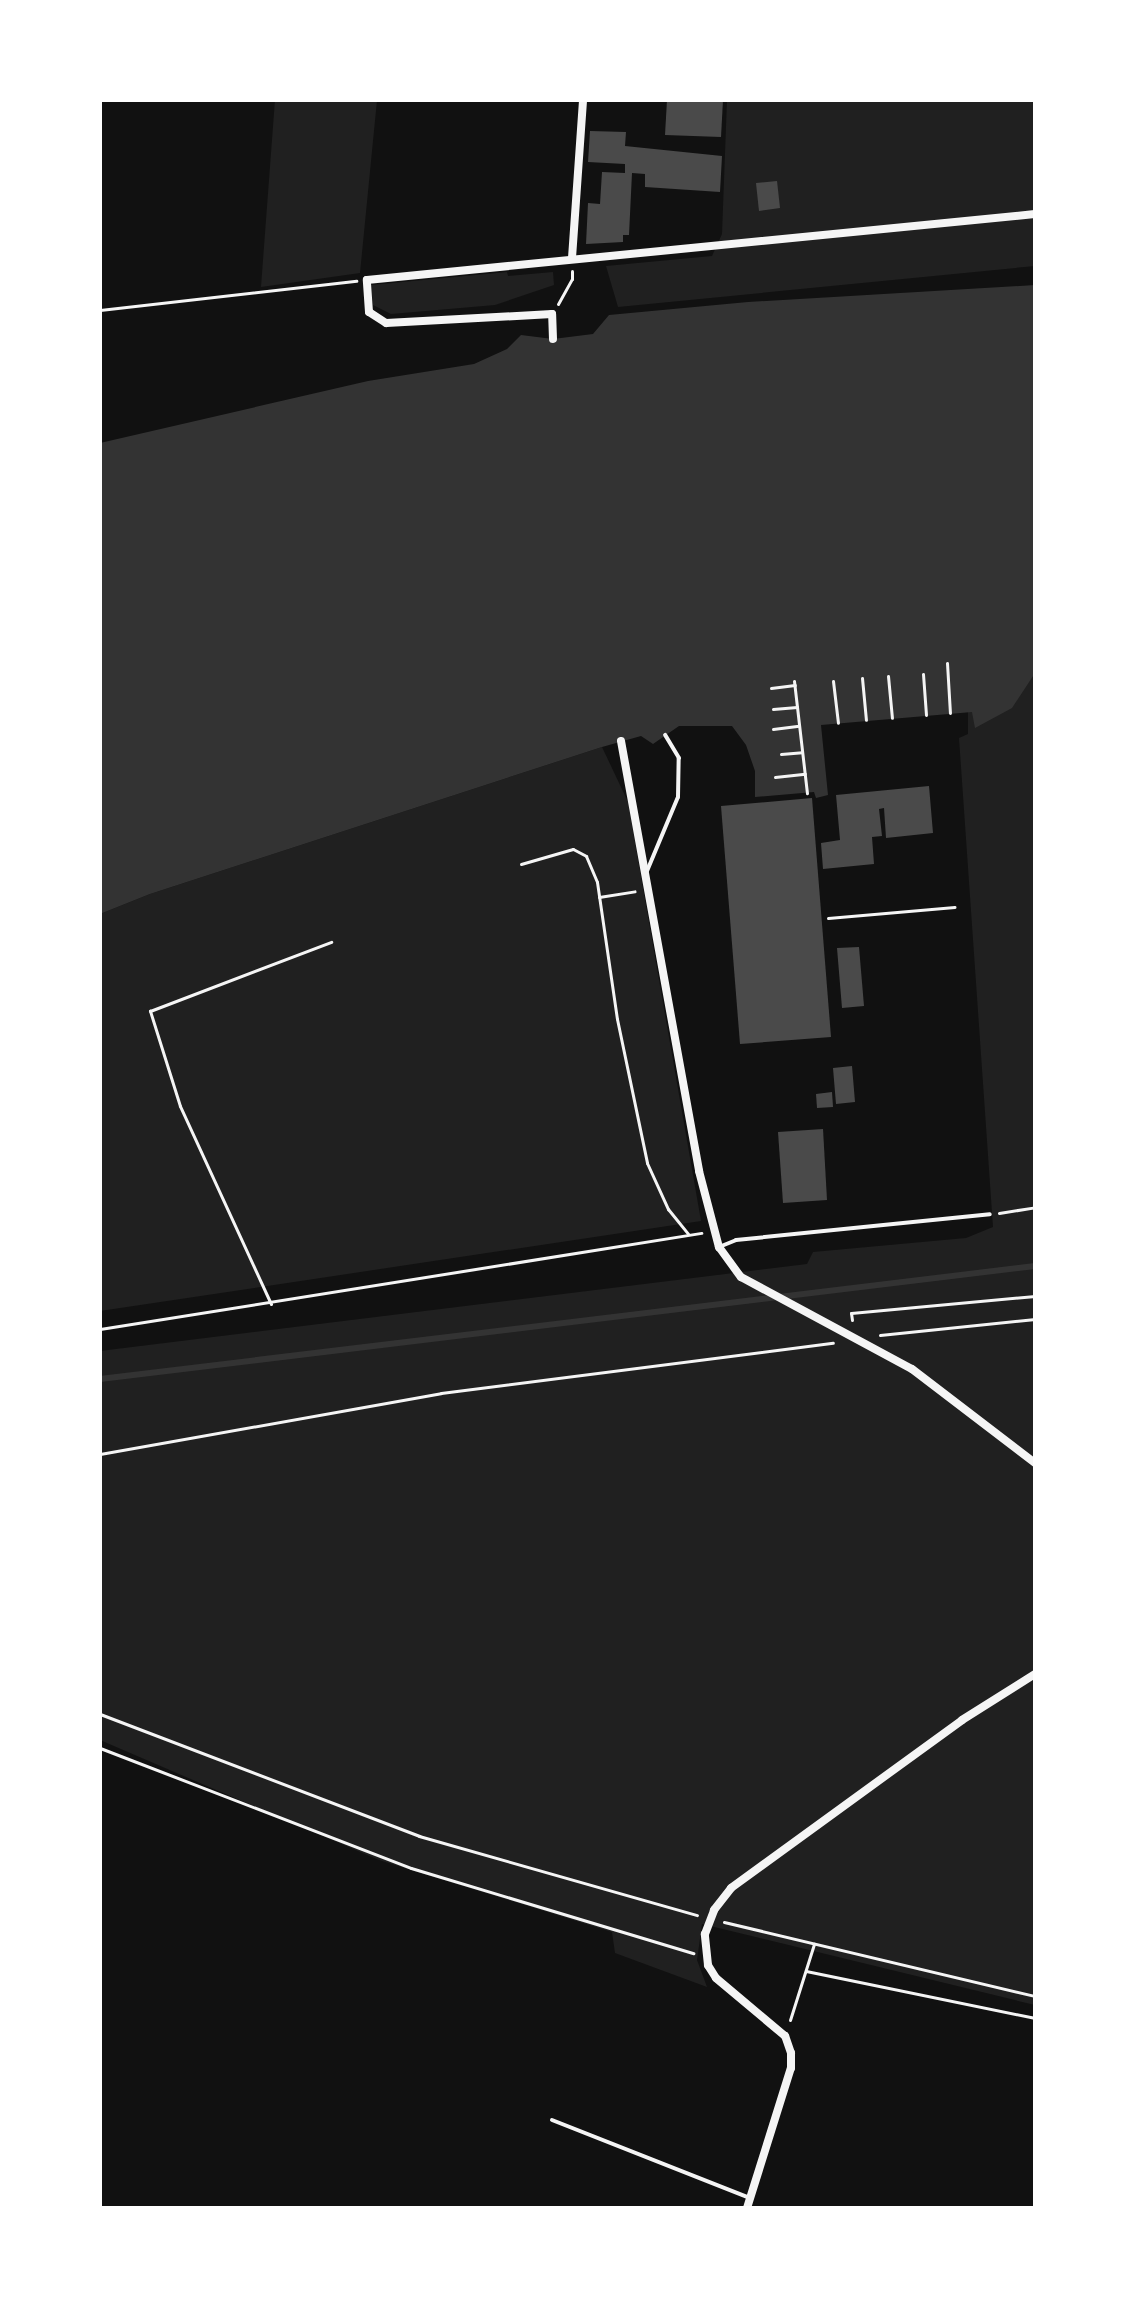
<!DOCTYPE html>
<html>
<head>
<meta charset="utf-8">
<style>
  body { margin:0 }
  #map { position:relative; width:1135px; height:2308px; overflow:hidden; background:#111; font-family:"Fira Sans",sans-serif }
  div>[style] { position:absolute }
  .green>* { inset:0; background:#202020 }
  .water>* { inset:0; background:#333 }
  .stream>* { height:6px; margin:-3px; padding:0 3px; transform-origin:3px; border-radius:3px; background:#333 }
  .building>* { inset:0; background:#4a4a4a }
  .path>* { height:3px; margin:-1.5px; padding:0 1.5px; transform-origin:1.5px; border-radius:1.5px; background:#f5f5f5 }
  .service>* { height:4px; margin:-2px; padding:0 2px; transform-origin:2px; border-radius:2px; background:#f5f5f5 }
  .minor>* { height:8px; margin:-4px; padding:0 4px; transform-origin:4px; border-radius:4px; background:#f5f5f5 }
  span { translate:-50% -50%; white-space:nowrap; text-align:center; line-height:1.15; -webkit-text-stroke:8px #fff; paint-order:stroke }
  .frame { position:absolute; inset:0; border:102px solid #fff; pointer-events:none }
</style>
</head>
<body>
<div id="map">
  <div class="green">
    <i style="clip-path:polygon(275px 100px,377px 100px,360px 273px,261px 287px)"></i>
    <i style="clip-path:polygon(727px 100px,1035px 100px,1035px 266px,618px 307px,606px 266px,712px 256px,722px 234px)"></i>
    <i style="clip-path:polygon(507px 272px,508px 276px,553px 272px,554px 285px,495px 305px,391px 314px,373px 305px,371px 285px)"></i>
    <i style="clip-path:polygon(1035px 659px,1035px 2005px,702px 1924px,697px 1960px,707px 1987px,615px 1953px,612px 1932px,379px 1860px,100px 1740px,100px 1351px,807px 1264px,813px 1252px,966px 1238px,993px 1227px,959px 738px,968px 734px,968px 689px)"></i>
    <i style="clip-path:polygon(602px 747px,628px 802px,701px 1221px,100px 1311px,100px 914px,150px 894px)"></i>
  </div>
  <div class="water">
    <i style="clip-path:polygon(1035px 285px,1035px 673px,1012px 708px,975px 728px,972px 712px,821px 725px,828px 795px,816px 798px,814px 792px,755px 797px,755px 771px,746px 745px,732px 726px,679px 726px,653px 744px,641px 736px,602px 747px,150px 894px,100px 914px,100px 443px,368px 381px,474px 364px,507px 349px,521px 335px,553px 339px,593px 334px,609px 315px,748px 302px)"></i>
  </div>
  <div class="stream">
    <i style="left:100px;top:1379px;width:942px;rotate:-6.89deg"></i>
  </div>
  <div class="building">
    <i style="clip-path:polygon(667px 100px,723px 100px,721px 137px,665px 135px)"></i>
    <i style="clip-path:polygon(590px 131px,626px 132px,625px 146px,722px 156px,720px 192px,645px 187px,645px 174px,632px 173px,629px 235px,623px 235px,623px 242px,586px 244px,588px 203px,600px 204px,602px 172px,625px 173px,625px 164px,588px 162px)"></i>
    <i style="clip-path:polygon(777px 181px,780px 208px,759px 211px,756px 183px)"></i>
    <i style="clip-path:polygon(929px 786px,933px 833px,886px 838px,884px 808px,879px 809px,882px 836px,872px 837px,874px 864px,823px 869px,821px 843px,840px 840px,836px 795px)"></i>
    <i style="clip-path:polygon(812px 798px,831px 1037px,740px 1044px,721px 806px)"></i>
    <i style="clip-path:polygon(859px 947px,864px 1006px,842px 1008px,837px 948px)"></i>
    <i style="clip-path:polygon(852px 1066px,855px 1102px,836px 1104px,833px 1068px)"></i>
    <i style="clip-path:polygon(832px 1092px,833px 1107px,817px 1108px,816px 1094px)"></i>
    <i style="clip-path:polygon(823px 1129px,827px 1200px,783px 1203px,778px 1132px)"></i>
  </div>
  <div class="path">
    <i style="left:558px;top:304px;width:29px;rotate:-61deg"></i>
    <i style="left:572px;top:279px;width:8px;rotate:-90deg"></i>
    <i style="left:100px;top:310px;width:258px;rotate:-6.5deg"></i>
    <i style="left:947px;top:663px;width:50px;rotate:86.6deg"></i>
    <i style="left:923px;top:674px;width:41px;rotate:85.8deg"></i>
    <i style="left:888px;top:676px;width:42px;rotate:84.6deg"></i>
    <i style="left:862px;top:678px;width:42px;rotate:84.6deg"></i>
    <i style="left:794px;top:681px;width:113px;rotate:83.4deg"></i>
    <i style="left:833px;top:681px;width:42px;rotate:83.2deg"></i>
    <i style="left:771px;top:688px;width:24px;rotate:-7deg"></i>
    <i style="left:773px;top:709px;width:24px;rotate:-5deg"></i>
    <i style="left:773px;top:729px;width:26px;rotate:-7deg"></i>
    <i style="left:781px;top:754px;width:21px;rotate:-5deg"></i>
    <i style="left:775px;top:777px;width:30px;rotate:-6deg"></i>
    <i style="left:521px;top:864px;width:54px;rotate:-16.1deg"></i>
    <i style="left:573px;top:849px;width:15px;rotate:28deg"></i>
    <i style="left:586px;top:856px;width:28px;rotate:67deg"></i>
    <i style="left:597px;top:882px;width:138px;rotate:81.7deg"></i>
    <i style="left:617px;top:1019px;width:147px;rotate:78.2deg"></i>
    <i style="left:647px;top:1163px;width:51px;rotate:65.5deg"></i>
    <i style="left:668px;top:1209px;width:32px;rotate:51deg"></i>
    <i style="left:599px;top:897px;width:36px;rotate:-9deg"></i>
    <i style="left:828px;top:918px;width:127px;rotate:-5deg"></i>
    <i style="left:999px;top:1213px;width:36px;rotate:-9deg"></i>
    <i style="left:271px;top:1304px;width:218px;rotate:-114.7deg"></i>
    <i style="left:180px;top:1106px;width:100px;rotate:-107.5deg"></i>
    <i style="left:150px;top:1011px;width:194px;rotate:-20.9deg"></i>
    <i style="left:852px;top:1320px;width:7px;rotate:-98deg"></i>
    <i style="left:851px;top:1313px;width:185px;rotate:-5.3deg"></i>
    <i style="left:100px;top:1329px;width:609px;rotate:-9.08deg"></i>
    <i style="left:880px;top:1335px;width:156px;rotate:-5.9deg"></i>
    <i style="left:100px;top:1454px;width:346px;rotate:-10.1deg"></i>
    <i style="left:441px;top:1393px;width:395px;rotate:-7.3deg"></i>
    <i style="left:100px;top:1714px;width:342px;rotate:20.9deg"></i>
    <i style="left:419px;top:1836px;width:289px;rotate:15.9deg"></i>
    <i style="left:100px;top:1748px;width:333px;rotate:21.1deg"></i>
    <i style="left:411px;top:1868px;width:295px;rotate:16.8deg"></i>
    <i style="left:724px;top:1922px;width:320px;rotate:13.4deg"></i>
    <i style="left:806px;top:1971px;width:234px;rotate:11.6deg"></i>
    <i style="left:790px;top:2020px;width:80px;rotate:-72.5deg"></i>
  </div>
  <div class="service">
    <i style="left:647px;top:871px;width:80px;rotate:-67.3deg"></i>
    <i style="left:678px;top:797px;width:39px;rotate:-89deg"></i>
    <i style="left:679px;top:758px;width:27px;rotate:-121deg"></i>
    <i style="left:719px;top:1247px;width:18px;rotate:-22deg"></i>
    <i style="left:736px;top:1240px;width:255px;rotate:-5.8deg"></i>
    <i style="left:552px;top:2120px;width:213px;rotate:21.5deg"></i>
  </div>
  <div class="minor">
    <i style="left:572px;top:258px;width:158px;rotate:-86deg"></i>
    <i style="left:553px;top:339px;width:25px;rotate:-92deg"></i>
    <i style="left:552px;top:314px;width:166px;rotate:176.9deg"></i>
    <i style="left:386px;top:323px;width:20px;rotate:-147deg"></i>
    <i style="left:369px;top:312px;width:32px;rotate:-94deg"></i>
    <i style="left:367px;top:280px;width:671px;rotate:-5.64deg"></i>
    <i style="left:621px;top:741px;width:437px;rotate:79.7deg"></i>
    <i style="left:699px;top:1171px;width:79px;rotate:75.3deg"></i>
    <i style="left:719px;top:1247px;width:37px;rotate:54deg"></i>
    <i style="left:741px;top:1277px;width:194px;rotate:28.3deg"></i>
    <i style="left:912px;top:1369px;width:155px;rotate:37.4deg"></i>
    <i style="left:747px;top:2208px;width:147px;rotate:-72.6deg"></i>
    <i style="left:791px;top:2068px;width:15px;rotate:-90deg"></i>
    <i style="left:791px;top:2053px;width:18px;rotate:-109deg"></i>
    <i style="left:785px;top:2036px;width:90px;rotate:-140deg"></i>
    <i style="left:716px;top:1978px;width:15px;rotate:-122deg"></i>
    <i style="left:708px;top:1965px;width:31px;rotate:-96deg"></i>
    <i style="left:705px;top:1934px;width:26px;rotate:-69deg"></i>
    <i style="left:714px;top:1910px;width:28px;rotate:-52deg"></i>
    <i style="left:731px;top:1888px;width:286px;rotate:-36deg"></i>
    <i style="left:962px;top:1720px;width:86px;rotate:-32.2deg"></i>
  </div>
  <div class="frame"></div>
</div>
</body>
</html>
